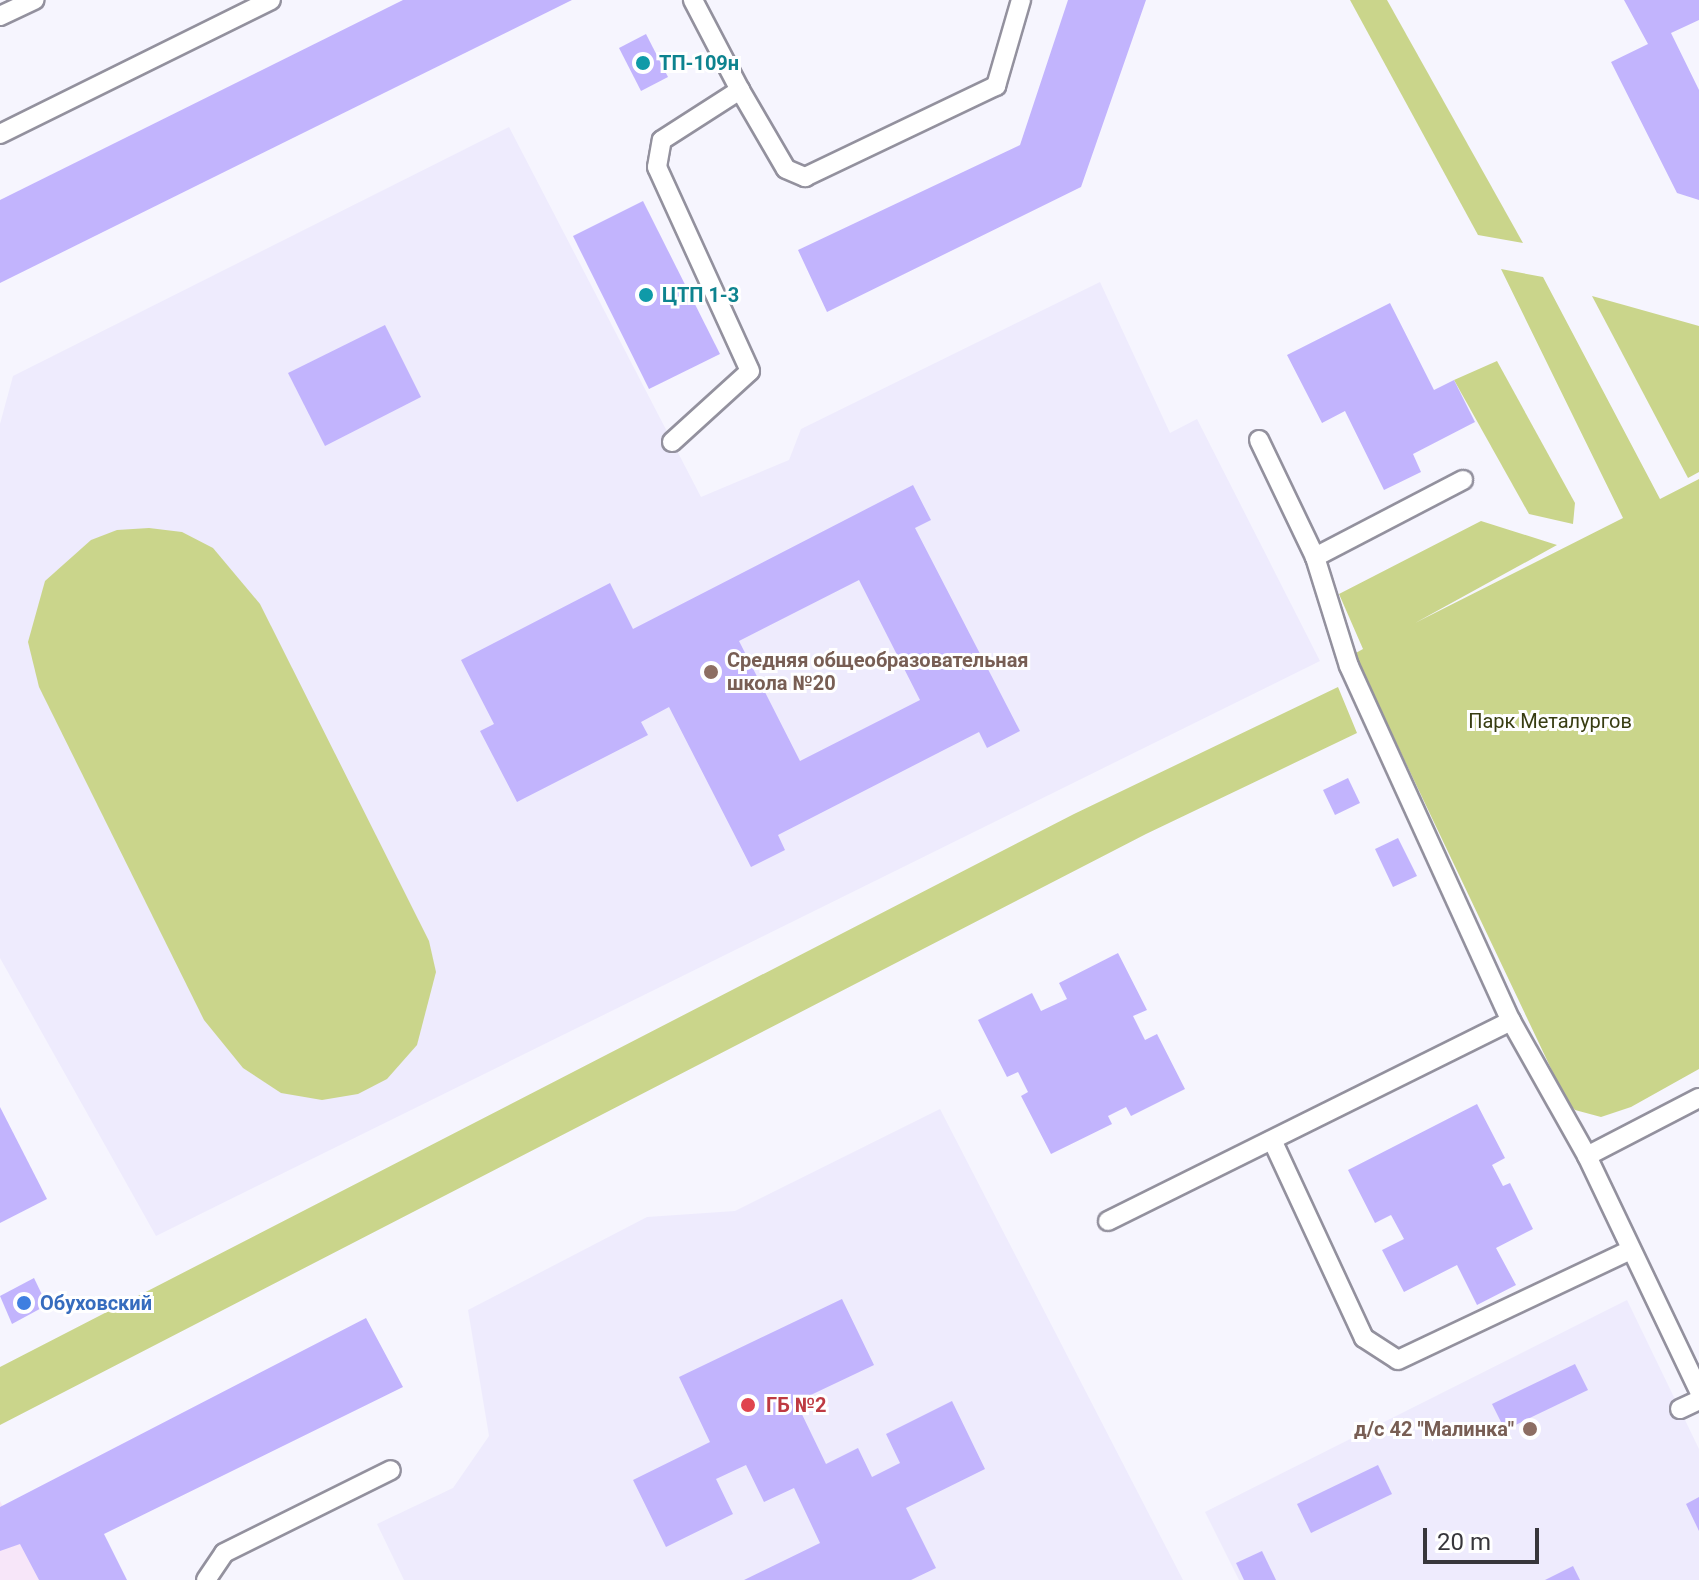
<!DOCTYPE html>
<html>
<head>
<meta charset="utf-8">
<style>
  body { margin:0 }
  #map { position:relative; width:1699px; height:1580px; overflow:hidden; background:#f6f5fe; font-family:Roboto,sans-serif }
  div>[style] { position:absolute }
  .commercial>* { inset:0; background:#f7e6f9 }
  .built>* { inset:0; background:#eeebfd }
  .green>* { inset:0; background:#cad58b }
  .building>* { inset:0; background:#c2b4fd }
  .roads { filter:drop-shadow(2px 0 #93919e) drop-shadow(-2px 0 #93919e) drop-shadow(0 2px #93919e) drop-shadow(0 -2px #93919e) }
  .lane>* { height:18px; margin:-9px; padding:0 9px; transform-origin:9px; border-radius:9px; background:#fff }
  .dots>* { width:22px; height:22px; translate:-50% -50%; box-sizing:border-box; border:4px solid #fff; border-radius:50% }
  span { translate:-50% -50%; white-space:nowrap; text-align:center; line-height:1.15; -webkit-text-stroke:6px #fff; paint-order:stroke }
  .culture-label { font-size:20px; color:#0d838f; font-weight:700 }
  .left { translate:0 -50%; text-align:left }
  .education-label { font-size:20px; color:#785e54; font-weight:700 }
  .right { translate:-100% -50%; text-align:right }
  .park-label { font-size:20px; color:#383d12 }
  .shop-label { font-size:20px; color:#366cbe; font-weight:700 }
  .health-label { font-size:20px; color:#be3a42; font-weight:700 }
  .scale { position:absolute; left:1423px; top:1528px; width:116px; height:36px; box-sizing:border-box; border:4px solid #37363b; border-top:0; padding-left:10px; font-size:24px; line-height:28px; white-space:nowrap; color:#37363b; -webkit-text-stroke:6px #fff; paint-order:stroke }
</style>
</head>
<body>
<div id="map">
  <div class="commercial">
    <i style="clip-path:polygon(0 1501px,3px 1507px,39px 1580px,0 1580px)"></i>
  </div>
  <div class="built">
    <i style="clip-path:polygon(509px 127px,701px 497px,789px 460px,801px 429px,1100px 282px,1170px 433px,1197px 419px,1320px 661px,156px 1236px,0 958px,0 424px,13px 376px)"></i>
    <i style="clip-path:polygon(940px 1109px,1183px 1580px,404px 1580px,377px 1524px,453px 1488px,489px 1436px,468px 1310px,647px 1217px,735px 1211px)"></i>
    <i style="clip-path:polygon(1627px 1300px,1699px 1449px,1699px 1580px,1239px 1580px,1205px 1512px)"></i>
  </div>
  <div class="green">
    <i style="clip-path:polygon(1350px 0,1387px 0,1523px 243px,1478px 235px)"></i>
    <i style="clip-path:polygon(1501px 269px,1543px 277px,1660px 499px,1699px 479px,1699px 1069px,1631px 1107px,1601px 1117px,1575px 1110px,1566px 1100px,1354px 654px,1363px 649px,1339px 594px,1481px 521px,1557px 545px,1415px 623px,1623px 518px)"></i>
    <i style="clip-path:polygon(1592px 296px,1699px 326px,1699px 472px,1688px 478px)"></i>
    <i style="clip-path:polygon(1497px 361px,1575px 503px,1573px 524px,1529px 514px,1454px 380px)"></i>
    <i style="clip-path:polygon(149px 528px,182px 532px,213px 548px,260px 604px,429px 941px,436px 972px,417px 1045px,387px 1079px,358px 1094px,322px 1100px,281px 1093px,243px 1068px,204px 1020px,39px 687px,28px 642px,45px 581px,91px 540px,117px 530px)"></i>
    <i style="clip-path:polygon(1338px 687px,1357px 733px,1146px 834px,0 1425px,0 1367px,1074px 814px)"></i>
  </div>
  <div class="building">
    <i style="clip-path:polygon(403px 0,572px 0,0 283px,0 200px)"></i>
    <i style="clip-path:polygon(1068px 0,1146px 0,1081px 187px,827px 312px,798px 250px,1020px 145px)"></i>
    <i style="clip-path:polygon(1624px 0,1699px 0,1699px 20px,1671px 33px,1699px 90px,1699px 200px,1677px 193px,1611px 62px,1648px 44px)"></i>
    <i style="clip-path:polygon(646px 34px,668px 77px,641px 91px,619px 48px)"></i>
    <i style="clip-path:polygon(643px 201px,720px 354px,649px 389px,573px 236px)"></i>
    <i style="clip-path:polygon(1390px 303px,1434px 390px,1454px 380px,1475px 422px,1413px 454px,1421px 472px,1384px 490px,1345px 411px,1322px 423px,1287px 355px)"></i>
    <i style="clip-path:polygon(385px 325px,421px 397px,325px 446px,288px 373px)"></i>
    <i style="clip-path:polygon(evenodd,913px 485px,931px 520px,915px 528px,1020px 731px,987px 748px,979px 732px,778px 835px,785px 850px,751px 867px,669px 707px,641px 722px,648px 735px,517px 802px,480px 731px,494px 724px,461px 660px,610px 583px,633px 629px,913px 485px,859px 580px,920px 700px,800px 761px,739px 641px,859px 580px)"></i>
    <i style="clip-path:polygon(1348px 778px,1360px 803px,1335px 815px,1323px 790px)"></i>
    <i style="clip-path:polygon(1398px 838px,1417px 876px,1393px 887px,1375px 849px)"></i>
    <i style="clip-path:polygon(1118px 953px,1147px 1010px,1133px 1016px,1145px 1040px,1157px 1034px,1185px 1089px,1131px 1116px,1126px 1107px,1108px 1116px,1112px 1124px,1051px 1154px,1021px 1096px,1028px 1092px,1018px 1072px,1007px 1077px,978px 1020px,1032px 993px,1041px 1011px,1067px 999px,1059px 983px)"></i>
    <i style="clip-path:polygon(1477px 1104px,1505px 1158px,1492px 1165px,1503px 1186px,1510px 1183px,1533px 1229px,1496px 1248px,1516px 1285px,1477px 1305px,1457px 1265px,1404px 1292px,1382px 1250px,1404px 1239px,1391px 1215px,1375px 1223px,1348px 1170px)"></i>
    <i style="clip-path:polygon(0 1107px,47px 1199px,0 1223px)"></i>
    <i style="clip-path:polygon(34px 1278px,47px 1305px,12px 1324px,0 1296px)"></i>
    <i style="clip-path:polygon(842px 1299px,874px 1365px,796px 1402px,826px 1464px,858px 1448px,872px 1477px,900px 1463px,886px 1434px,952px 1401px,985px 1469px,906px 1508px,936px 1568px,911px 1580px,744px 1580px,820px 1543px,794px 1488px,764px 1502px,746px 1465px,716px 1479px,733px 1514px,666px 1547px,633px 1480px,710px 1442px,679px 1377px)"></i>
    <i style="clip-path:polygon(366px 1318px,403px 1387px,104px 1534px,127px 1580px,39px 1580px,20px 1544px,0 1551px,0 1507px)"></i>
    <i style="clip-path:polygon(1575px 1364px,1588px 1390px,1505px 1430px,1492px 1404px)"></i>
    <i style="clip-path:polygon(1378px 1465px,1392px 1494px,1311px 1533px,1297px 1504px)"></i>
    <i style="clip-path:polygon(1699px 1497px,1699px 1531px,1686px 1504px)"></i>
    <i style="clip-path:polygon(1262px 1551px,1276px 1580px,1244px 1580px,1236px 1563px)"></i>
    <i style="clip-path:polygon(1573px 1566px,1580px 1580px,1545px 1580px)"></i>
  </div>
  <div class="roads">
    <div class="lane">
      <i style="left:0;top:16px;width:38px;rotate:-25deg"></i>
      <i style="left:740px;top:90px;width:91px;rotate:59.8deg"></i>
      <i style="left:786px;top:169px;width:21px;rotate:23deg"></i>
      <i style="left:805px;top:177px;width:212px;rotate:-25.5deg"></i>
      <i style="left:996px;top:86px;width:90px;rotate:-73.8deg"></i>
      <i style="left:0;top:134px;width:302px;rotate:-26.3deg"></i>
      <i style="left:1259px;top:440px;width:130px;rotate:64.4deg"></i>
      <i style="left:1315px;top:557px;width:114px;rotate:72.7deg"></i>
      <i style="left:1349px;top:666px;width:390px;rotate:65.5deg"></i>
      <i style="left:1511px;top:1021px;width:155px;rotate:60.6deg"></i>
      <i style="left:1587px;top:1156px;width:260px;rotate:64.5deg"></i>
      <i style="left:672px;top:442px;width:105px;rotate:-42.3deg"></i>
      <i style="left:750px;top:371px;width:224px;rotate:-114.5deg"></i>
      <i style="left:657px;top:167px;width:27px;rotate:-80deg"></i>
      <i style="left:662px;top:140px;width:93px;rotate:-32.7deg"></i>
      <i style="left:740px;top:90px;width:102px;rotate:-117.6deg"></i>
      <i style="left:1315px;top:557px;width:167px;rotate:-27.5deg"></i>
      <i style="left:1273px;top:1142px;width:216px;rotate:65.1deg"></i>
      <i style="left:1364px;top:1338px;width:40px;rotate:32.9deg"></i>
      <i style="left:1398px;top:1360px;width:255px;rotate:-25.3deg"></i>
      <i style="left:1587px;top:1156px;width:126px;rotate:-27.4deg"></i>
      <i style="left:1108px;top:1221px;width:450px;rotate:-26.4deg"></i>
      <i style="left:1680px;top:1409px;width:21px;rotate:-25deg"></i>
      <i style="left:206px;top:1580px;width:32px;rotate:-56deg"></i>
      <i style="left:224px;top:1553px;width:186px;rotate:-26.4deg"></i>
    </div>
  </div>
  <div class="dots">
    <i style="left:643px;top:63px;background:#0f9aa8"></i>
    <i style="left:646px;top:295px;background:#0f9aa8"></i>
    <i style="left:711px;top:672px;background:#8d6e63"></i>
    <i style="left:24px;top:1303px;background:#3f7fe0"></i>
    <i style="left:748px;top:1405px;background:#e0444e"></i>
    <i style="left:1530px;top:1429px;background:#8d6e63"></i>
  </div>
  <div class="culture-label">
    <span class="left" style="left:659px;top:63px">ТП-109н</span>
    <span class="left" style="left:662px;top:295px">ЦТП 1-3</span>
  </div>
  <div class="education-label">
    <span class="left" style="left:727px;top:672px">Средняя общеобразовательная<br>школа №20</span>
    <span class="right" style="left:1514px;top:1429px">д/с 42 "Малинка"</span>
  </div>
  <div class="park-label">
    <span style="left:1550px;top:721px">Парк Металургов</span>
  </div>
  <div class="shop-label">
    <span class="left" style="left:40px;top:1303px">Обуховский</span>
  </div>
  <div class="health-label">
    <span class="left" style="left:766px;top:1405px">ГБ №2</span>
  </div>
  <div class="scale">20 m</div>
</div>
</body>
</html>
